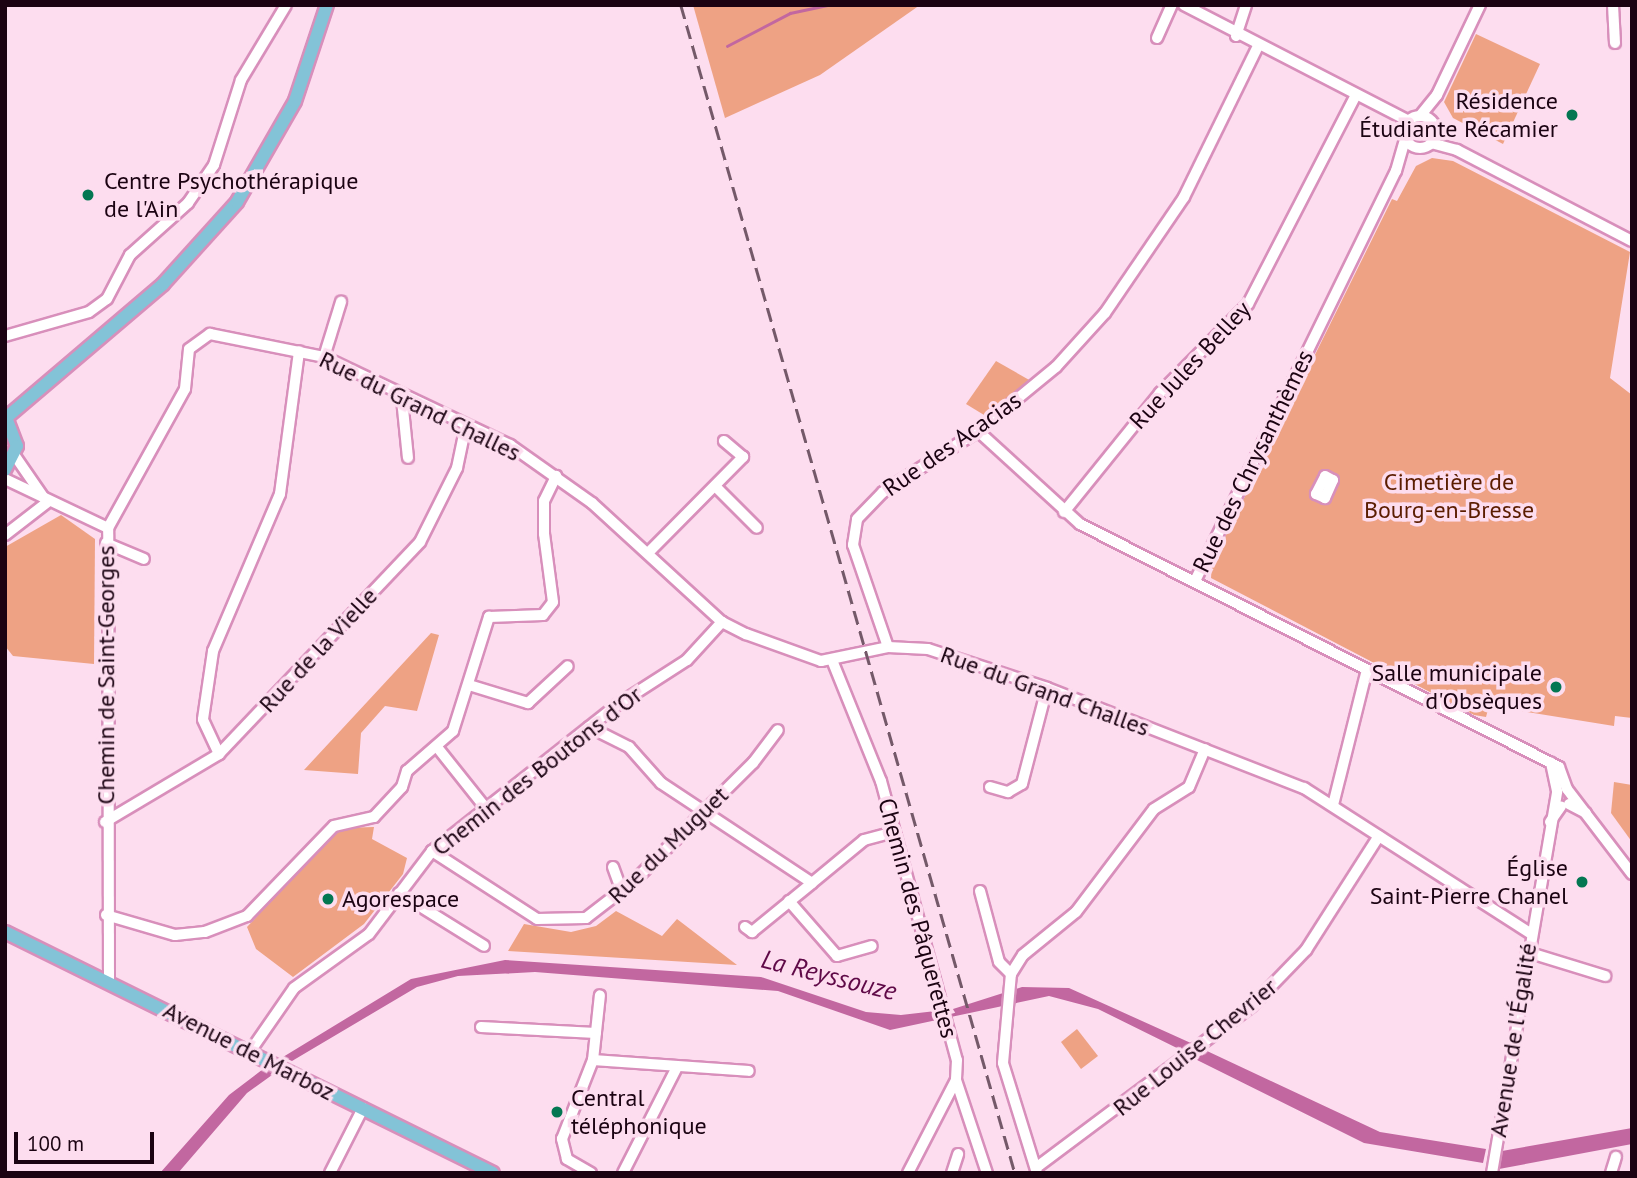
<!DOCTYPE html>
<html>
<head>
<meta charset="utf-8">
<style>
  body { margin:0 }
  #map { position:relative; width:1637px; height:1178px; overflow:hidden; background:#fdddef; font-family:"PT Sans",sans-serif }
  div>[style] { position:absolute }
  .green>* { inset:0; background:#eea284 }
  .water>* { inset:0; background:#c267a0 }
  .stream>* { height:2.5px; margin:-1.25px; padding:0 1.25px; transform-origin:1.25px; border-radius:1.25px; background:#c267a0 }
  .roads { filter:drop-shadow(2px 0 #d88fbb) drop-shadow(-2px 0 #d88fbb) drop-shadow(0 2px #d88fbb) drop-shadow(0 -2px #d88fbb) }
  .minor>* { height:10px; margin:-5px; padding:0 5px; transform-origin:5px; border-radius:5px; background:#fff }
  .minor>.ring { margin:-5px; padding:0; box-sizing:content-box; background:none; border:10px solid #fff; border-radius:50% }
  .major>* { height:12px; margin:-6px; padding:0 6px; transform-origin:6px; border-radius:6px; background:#83c3d7 }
  .rail>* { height:2.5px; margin-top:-1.25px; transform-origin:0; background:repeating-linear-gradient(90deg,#745969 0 14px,transparent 0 21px) }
  .dots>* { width:19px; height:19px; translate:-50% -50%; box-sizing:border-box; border:4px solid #fdddef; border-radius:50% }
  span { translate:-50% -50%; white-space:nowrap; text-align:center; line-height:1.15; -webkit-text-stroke:7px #fdddef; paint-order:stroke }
  .poi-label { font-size:24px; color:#1b0312 }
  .right { translate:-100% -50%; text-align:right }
  .left { translate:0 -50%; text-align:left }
  .street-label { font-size:24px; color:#1b0312 }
  .park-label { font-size:24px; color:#5b1d00 }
  .water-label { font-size:26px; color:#5f0947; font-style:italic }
  .frame { position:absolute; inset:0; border:7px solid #1b0312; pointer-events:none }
  .scale { position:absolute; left:14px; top:1132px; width:140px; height:32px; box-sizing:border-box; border:4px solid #1b0312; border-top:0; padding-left:9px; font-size:21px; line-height:24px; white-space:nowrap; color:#1b0312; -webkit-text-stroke:5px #fdddef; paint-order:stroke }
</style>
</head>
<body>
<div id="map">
  <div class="green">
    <i style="clip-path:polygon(693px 5px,920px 5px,820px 75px,725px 118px)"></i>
    <i style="clip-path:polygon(1476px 34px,1540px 64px,1503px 144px,1453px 118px,1444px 102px)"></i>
    <i style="clip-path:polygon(1432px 158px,1453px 161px,1630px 252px,1610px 378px,1632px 395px,1632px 718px,1615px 716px,1614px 726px,1489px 706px,1486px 717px,1474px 715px,1211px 578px,1212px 563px,1392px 199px,1397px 201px,1416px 166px)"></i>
    <i style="clip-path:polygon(996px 361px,1031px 381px,989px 418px,966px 404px)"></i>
    <i style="clip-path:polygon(61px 515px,95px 539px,94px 664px,13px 656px,5px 646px,5px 547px)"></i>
    <i style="clip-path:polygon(431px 633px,439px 635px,417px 711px,385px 706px,361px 733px,358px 774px,304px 770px)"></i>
    <i style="clip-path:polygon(1614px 782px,1632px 785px,1632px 842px,1611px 813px)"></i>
    <i style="clip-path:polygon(374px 827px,372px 839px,407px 858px,403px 874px,364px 924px,293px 977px,256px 949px,247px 927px,340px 828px)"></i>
    <i style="clip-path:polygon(616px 911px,662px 936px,677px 919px,737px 965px,508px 951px,524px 924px,571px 932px,596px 926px)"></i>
    <i style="clip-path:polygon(1077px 1029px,1098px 1056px,1081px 1069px,1061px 1042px)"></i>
  </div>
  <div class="water">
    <i style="clip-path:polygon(505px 960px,761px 977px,866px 1012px,901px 1015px,953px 1009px,1022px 987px,1069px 988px,1193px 1044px,1185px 1052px,1098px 1009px,1049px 996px,890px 1030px,778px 991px,535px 972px,458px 976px,417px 987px,292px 1061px,283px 1057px,411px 979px)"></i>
    <i style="clip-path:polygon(1207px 1051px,1380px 1132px,1486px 1149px,1483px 1163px,1364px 1143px,1195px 1059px)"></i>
    <i style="clip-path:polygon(267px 1066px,279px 1070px,247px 1093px,178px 1173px,160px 1173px,229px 1095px)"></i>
    <i style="clip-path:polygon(1632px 1128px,1632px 1144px,1499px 1169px,1502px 1151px)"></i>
  </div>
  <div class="stream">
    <i style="left:727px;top:46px;width:71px;rotate:-27.6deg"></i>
    <i style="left:790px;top:13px;width:39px;rotate:-12deg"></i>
  </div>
  <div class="roads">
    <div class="minor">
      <i style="left:1184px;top:5px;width:253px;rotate:27.3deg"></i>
      <i style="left:1613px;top:5px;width:38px;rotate:87deg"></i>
      <i style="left:1236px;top:36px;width:33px;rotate:-72deg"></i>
      <i style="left:1157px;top:38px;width:36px;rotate:-66deg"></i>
      <i style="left:1420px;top:116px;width:27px;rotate:-51deg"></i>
      <i style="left:1437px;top:95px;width:100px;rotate:-64.5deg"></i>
      <i class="ring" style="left:1404px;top:116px;width:22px;height:22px"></i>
      <i style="left:1431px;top:143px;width:27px;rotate:15deg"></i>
      <i style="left:1457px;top:150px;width:197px;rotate:27.5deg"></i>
      <i style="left:5px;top:336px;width:87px;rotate:-15.9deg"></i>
      <i style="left:89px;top:312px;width:22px;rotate:-36deg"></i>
      <i style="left:107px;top:299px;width:50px;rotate:-62.4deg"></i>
      <i style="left:130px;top:255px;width:78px;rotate:-41.9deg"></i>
      <i style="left:188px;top:203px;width:46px;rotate:-55.6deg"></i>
      <i style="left:214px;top:165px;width:89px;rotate:-72.4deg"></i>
      <i style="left:241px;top:80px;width:87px;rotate:-59deg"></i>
      <i style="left:324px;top:357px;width:58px;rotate:-72.8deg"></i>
      <i style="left:402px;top:399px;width:59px;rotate:84.2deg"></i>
      <i style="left:978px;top:431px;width:138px;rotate:42.4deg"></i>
      <i style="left:1080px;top:524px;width:537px;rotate:26.9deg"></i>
      <i style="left:1559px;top:767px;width:23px;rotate:70deg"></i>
      <i style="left:1567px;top:789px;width:107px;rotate:52.6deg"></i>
      <i style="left:15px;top:456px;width:51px;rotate:55.4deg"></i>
      <i style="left:1325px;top:476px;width:9px;rotate:27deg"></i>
      <i style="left:1333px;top:480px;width:20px;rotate:114deg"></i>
      <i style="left:1325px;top:498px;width:10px;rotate:-156deg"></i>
      <i style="left:1316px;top:494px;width:20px;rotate:-63deg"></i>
      <i style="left:5px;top:479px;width:114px;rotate:25.4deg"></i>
      <i style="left:715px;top:486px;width:59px;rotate:45deg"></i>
      <i style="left:1064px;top:512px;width:153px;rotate:-51.1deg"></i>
      <i style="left:1160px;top:393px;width:125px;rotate:-45.3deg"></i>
      <i style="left:1248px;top:304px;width:235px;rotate:-62.7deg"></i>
      <i style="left:5px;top:535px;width:56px;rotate:-37.7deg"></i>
      <i style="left:106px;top:543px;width:41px;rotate:22.8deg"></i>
      <i style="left:649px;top:552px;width:134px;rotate:-45.3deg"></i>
      <i style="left:743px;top:457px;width:25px;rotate:-140deg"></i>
      <i style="left:1195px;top:581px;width:457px;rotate:-63.9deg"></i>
      <i style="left:1396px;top:171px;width:35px;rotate:-74deg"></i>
      <i style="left:888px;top:647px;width:108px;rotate:-108.9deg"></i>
      <i style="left:853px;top:545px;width:26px;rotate:-81deg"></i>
      <i style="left:857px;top:519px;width:37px;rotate:-46deg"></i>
      <i style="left:883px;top:492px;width:113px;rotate:-32.7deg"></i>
      <i style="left:978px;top:431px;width:101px;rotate:-39.4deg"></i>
      <i style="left:1056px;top:367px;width:73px;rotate:-47.8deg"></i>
      <i style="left:1105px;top:313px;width:140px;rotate:-55.7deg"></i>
      <i style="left:1184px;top:197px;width:166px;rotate:-63.9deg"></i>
      <i style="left:832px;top:660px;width:131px;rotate:68deg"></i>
      <i style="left:881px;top:781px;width:289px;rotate:74.8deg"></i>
      <i style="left:957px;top:1060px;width:20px;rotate:93deg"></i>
      <i style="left:956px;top:1080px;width:105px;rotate:117.3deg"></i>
      <i style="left:469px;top:685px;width:62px;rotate:17deg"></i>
      <i style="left:528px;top:703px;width:54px;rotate:-42.8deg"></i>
      <i style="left:589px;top:727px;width:45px;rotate:26.6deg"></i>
      <i style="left:629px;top:747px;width:48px;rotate:48.4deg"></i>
      <i style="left:661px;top:783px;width:181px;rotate:33.5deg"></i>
      <i style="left:812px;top:883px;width:67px;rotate:-39.6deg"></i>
      <i style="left:864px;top:840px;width:31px;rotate:-15deg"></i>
      <i style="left:437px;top:747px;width:75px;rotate:51.5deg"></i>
      <i style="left:219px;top:754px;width:38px;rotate:-115deg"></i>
      <i style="left:203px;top:719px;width:69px;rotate:-81.6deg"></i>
      <i style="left:213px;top:651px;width:171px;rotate:-66.9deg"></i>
      <i style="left:280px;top:494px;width:144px;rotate:-82.4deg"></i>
      <i style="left:990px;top:787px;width:19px;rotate:16deg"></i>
      <i style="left:1008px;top:792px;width:16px;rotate:-30deg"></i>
      <i style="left:1022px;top:784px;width:99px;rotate:-75.4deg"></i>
      <i style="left:1569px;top:804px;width:19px;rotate:28deg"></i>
      <i style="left:1333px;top:805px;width:139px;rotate:-75.9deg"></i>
      <i style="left:105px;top:822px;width:133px;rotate:-30.8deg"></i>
      <i style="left:219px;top:754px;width:292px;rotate:-46.5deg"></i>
      <i style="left:420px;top:542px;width:83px;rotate:-63.4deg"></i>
      <i style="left:457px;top:468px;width:44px;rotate:-78.2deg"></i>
      <i style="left:1550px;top:822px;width:19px;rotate:-55deg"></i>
      <i style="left:432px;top:851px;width:125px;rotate:32.9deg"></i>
      <i style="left:537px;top:919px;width:49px;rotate:-1.2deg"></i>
      <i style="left:586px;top:918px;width:61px;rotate:-37.6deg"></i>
      <i style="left:634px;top:881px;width:168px;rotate:-44.8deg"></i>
      <i style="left:753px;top:763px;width:41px;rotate:-52.9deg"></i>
      <i style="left:613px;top:867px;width:27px;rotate:70deg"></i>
      <i style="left:980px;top:891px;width:73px;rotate:75deg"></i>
      <i style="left:999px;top:962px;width:17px;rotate:45deg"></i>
      <i style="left:399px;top:893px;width:100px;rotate:31.9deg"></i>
      <i style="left:789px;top:901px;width:73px;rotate:48.9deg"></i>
      <i style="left:837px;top:956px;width:36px;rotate:-16deg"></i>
      <i style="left:106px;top:915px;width:72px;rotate:16.2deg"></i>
      <i style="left:175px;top:935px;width:30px;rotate:-6deg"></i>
      <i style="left:205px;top:932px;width:45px;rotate:-20.9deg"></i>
      <i style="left:247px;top:916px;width:125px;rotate:-46deg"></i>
      <i style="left:334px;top:826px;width:41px;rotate:-12.7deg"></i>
      <i style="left:374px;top:817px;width:41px;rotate:-47deg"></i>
      <i style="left:402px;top:787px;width:17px;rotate:-73deg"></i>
      <i style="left:407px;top:771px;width:61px;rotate:-41deg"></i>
      <i style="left:453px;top:731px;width:120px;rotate:-72.5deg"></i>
      <i style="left:489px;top:617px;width:54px;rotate:-2.1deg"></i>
      <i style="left:543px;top:615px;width:16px;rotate:-52deg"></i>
      <i style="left:553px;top:602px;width:69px;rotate:-97.5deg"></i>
      <i style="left:544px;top:534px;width:33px;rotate:-90deg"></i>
      <i style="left:544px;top:501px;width:28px;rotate:-64deg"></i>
      <i style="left:745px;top:927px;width:9px;rotate:36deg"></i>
      <i style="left:752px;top:932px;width:77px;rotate:-39.2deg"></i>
      <i style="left:1527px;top:952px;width:82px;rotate:17.1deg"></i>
      <i style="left:109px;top:980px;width:452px;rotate:-90.1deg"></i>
      <i style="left:108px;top:528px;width:159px;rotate:-61deg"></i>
      <i style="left:185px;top:389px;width:40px;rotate:-84.3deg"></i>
      <i style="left:189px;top:349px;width:26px;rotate:-36deg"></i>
      <i style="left:210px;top:334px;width:116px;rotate:11.4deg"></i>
      <i style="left:324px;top:357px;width:206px;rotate:25.3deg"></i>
      <i style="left:510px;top:445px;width:100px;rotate:35.3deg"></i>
      <i style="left:592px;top:503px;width:176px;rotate:42.5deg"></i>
      <i style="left:722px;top:622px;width:27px;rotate:27deg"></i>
      <i style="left:746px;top:634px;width:80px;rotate:19.8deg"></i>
      <i style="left:821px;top:661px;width:68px;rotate:-11.8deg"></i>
      <i style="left:888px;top:647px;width:40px;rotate:2.9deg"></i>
      <i style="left:928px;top:649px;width:125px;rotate:18.1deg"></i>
      <i style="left:1047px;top:688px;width:276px;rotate:21.3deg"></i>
      <i style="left:1304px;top:788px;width:269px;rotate:32.7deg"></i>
      <i style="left:481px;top:1027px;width:115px;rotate:3deg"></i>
      <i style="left:249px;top:1053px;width:79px;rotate:-55.3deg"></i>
      <i style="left:294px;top:988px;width:92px;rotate:-35.8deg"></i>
      <i style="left:369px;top:934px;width:104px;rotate:-52.8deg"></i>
      <i style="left:432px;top:851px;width:236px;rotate:-38.3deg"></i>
      <i style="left:617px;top:705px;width:83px;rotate:-32.7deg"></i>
      <i style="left:687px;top:660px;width:52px;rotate:-47.4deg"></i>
      <i style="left:593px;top:1060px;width:156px;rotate:4deg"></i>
      <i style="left:956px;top:1080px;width:98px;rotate:71.6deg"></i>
      <i style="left:1037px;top:1167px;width:269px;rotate:-36.8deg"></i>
      <i style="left:1252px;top:1006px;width:78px;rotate:-46deg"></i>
      <i style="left:1306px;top:950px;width:135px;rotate:-57.4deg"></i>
      <i style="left:330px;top:1173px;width:73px;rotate:-63.1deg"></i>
      <i style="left:591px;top:1173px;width:28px;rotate:-150deg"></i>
      <i style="left:567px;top:1159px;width:21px;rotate:-104deg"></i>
      <i style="left:562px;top:1139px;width:85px;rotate:-68.6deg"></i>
      <i style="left:593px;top:1060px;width:65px;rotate:-83.9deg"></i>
      <i style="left:623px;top:1173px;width:119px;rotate:-63deg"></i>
      <i style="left:952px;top:1173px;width:20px;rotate:-72deg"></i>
      <i style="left:1037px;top:1173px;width:115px;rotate:-107.2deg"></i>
      <i style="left:1003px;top:1063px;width:89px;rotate:-84.9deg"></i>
      <i style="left:1011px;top:974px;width:22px;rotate:-58deg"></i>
      <i style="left:1023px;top:955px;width:68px;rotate:-39.1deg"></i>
      <i style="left:1076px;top:912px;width:129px;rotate:-52.9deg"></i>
      <i style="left:1154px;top:809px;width:41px;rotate:-32.2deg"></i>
      <i style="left:1189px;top:787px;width:41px;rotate:-67.2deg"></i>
      <i style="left:1492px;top:1173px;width:387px;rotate:-80.3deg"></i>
      <i style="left:1557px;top:791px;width:29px;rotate:-102deg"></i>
      <i style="left:1611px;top:1173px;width:17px;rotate:-73deg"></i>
    </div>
    <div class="major">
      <i style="left:5px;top:415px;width:33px;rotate:69deg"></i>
      <i style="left:17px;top:446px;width:27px;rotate:117deg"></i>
      <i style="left:7px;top:417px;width:205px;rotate:-40.4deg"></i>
      <i style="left:163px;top:284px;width:110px;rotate:-47.9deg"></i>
      <i style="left:237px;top:202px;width:116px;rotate:-60.1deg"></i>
      <i style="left:295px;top:101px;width:101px;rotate:-71.6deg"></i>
      <i style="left:5px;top:932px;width:544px;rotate:26.28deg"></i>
    </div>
  </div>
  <div class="rail">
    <i style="left:681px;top:5px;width:1215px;rotate:74.04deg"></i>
  </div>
  <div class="dots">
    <i style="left:1572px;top:115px;background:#037752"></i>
    <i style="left:88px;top:195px;background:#037752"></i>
    <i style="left:1556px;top:687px;background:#037752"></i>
    <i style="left:1582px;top:882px;background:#037752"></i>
    <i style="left:328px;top:899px;background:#037752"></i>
    <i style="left:557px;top:1112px;background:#037752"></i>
  </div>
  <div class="poi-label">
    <span class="right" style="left:1558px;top:115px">Résidence<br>Étudiante Récamier</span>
    <span class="left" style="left:104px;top:195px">Centre Psychothérapique<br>de l'Ain</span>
    <span class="right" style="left:1542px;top:687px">Salle municipale<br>d'Obsèques</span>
    <span class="right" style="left:1568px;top:882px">Église<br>Saint-Pierre Chanel</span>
    <span class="left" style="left:342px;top:899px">Agorespace</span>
    <span class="left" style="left:571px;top:1112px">Central<br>téléphonique</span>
  </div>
  <div class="street-label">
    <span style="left:1190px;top:365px;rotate:-47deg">Rue Jules Belley</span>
    <span style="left:420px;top:406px;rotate:26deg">Rue du Grand Challes</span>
    <span style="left:952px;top:444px;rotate:-35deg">Rue des Acacias</span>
    <span style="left:1253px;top:461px;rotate:-64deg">Rue des Chrysanthèmes</span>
    <span style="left:318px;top:650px;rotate:-47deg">Rue de la Vielle</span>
    <span style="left:106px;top:675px;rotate:-90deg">Chemin de Saint-Georges</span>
    <span style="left:1045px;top:691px;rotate:20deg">Rue du Grand Challes</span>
    <span style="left:537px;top:771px;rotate:-38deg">Chemin des Boutons d'Or</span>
    <span style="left:668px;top:845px;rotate:-44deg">Rue du Muguet</span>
    <span style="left:918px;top:918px;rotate:75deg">Chemin des Pâquerettes</span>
    <span style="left:1513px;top:1040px;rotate:-81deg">Avenue de l'Égalité</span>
    <span style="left:1195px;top:1047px;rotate:-39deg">Rue Louise Chevrier</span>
    <span style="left:249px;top:1051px;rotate:27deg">Avenue de Marboz</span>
  </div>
  <div class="park-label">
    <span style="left:1449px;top:496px">Cimetière de<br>Bourg-en-Bresse</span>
  </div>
  <div class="water-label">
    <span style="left:829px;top:975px;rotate:14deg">La Reyssouze</span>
  </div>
  <div class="frame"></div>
  <div class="scale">100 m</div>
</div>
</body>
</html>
